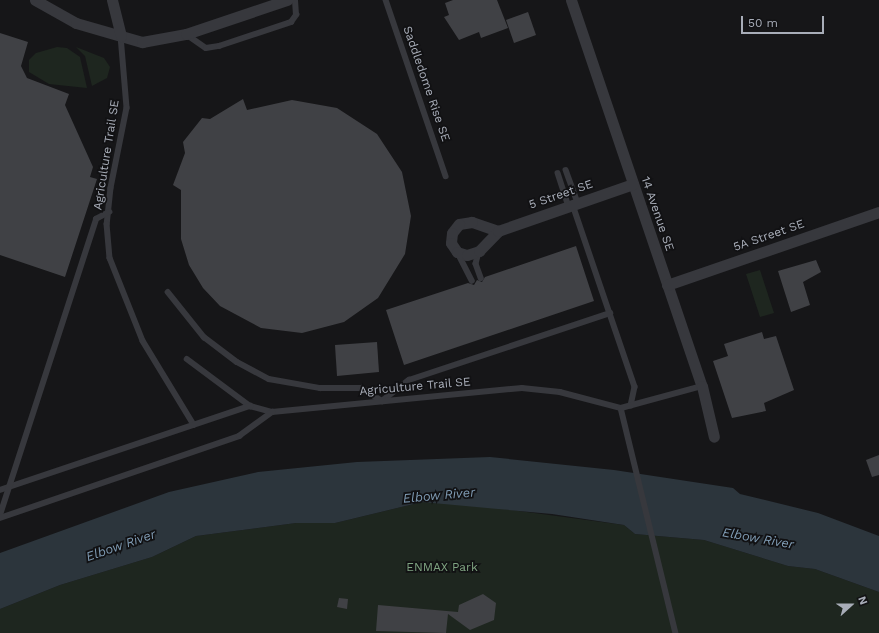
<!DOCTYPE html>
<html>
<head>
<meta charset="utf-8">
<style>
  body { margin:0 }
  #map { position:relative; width:879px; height:633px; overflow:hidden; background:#161618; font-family:"Work Sans",sans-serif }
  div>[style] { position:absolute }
  .green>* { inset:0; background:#1e261f }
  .water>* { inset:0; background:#2c353c }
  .building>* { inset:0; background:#404145 }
  .lane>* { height:5.5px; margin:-2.75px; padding:0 2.75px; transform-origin:2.75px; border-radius:2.75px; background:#37383d }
  .street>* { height:11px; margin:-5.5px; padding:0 5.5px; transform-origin:5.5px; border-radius:5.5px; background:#37383d }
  span { translate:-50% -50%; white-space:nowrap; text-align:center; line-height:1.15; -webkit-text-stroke:3.5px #111113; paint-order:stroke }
  .street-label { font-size:12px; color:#a8adb8 }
  .park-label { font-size:12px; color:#7fa381 }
  .water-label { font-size:13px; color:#7f9bb3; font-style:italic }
  .north { position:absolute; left:831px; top:585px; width:40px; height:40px; -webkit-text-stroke:3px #111113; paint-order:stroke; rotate:69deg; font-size:11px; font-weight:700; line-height:16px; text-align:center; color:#a8adb8 }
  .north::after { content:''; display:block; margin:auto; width:14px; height:18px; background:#a8adb8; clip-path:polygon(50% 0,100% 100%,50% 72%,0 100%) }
  .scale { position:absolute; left:741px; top:16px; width:83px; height:18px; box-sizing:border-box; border:2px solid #a8adb8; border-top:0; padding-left:5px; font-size:12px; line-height:14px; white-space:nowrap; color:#a8adb8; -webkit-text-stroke:3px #111113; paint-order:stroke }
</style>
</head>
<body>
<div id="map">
  <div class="green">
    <i style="clip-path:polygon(57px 47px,67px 48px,80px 57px,87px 88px,49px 84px,29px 72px,29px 60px,36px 53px)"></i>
    <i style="clip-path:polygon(76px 47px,104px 58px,110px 67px,107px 78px,92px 86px,85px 56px)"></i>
    <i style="clip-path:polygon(760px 270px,774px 313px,760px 317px,746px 274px)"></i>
    <i style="clip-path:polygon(422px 502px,468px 504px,624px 525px,635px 534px,704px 540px,788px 566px,815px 569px,879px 592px,879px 633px,0 633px,0 609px,60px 585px,152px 557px,196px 536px,296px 523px,335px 523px)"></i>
  </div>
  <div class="water">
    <i style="clip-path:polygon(490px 457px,614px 470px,733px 488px,740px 494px,818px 513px,879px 536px,879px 592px,815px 569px,788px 566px,704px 540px,635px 534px,624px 525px,552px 514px,422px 502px,335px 523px,296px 523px,196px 536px,152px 557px,60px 585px,0 609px,0 553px,169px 492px,258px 472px,357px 462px)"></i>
  </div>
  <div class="building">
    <i style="clip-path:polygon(453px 0,497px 0,508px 28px,481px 38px,479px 32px,459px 40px,444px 17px,449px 15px,445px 3px)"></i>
    <i style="clip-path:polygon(528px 12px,536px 35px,514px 43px,506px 20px)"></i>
    <i style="clip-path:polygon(0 33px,28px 42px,21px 66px,27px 78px,69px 94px,65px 105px,93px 167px,90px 177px,97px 179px,65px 277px,0 255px)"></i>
    <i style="clip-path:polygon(243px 99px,247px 110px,292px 100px,337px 108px,377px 134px,402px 172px,411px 216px,405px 254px,378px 298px,344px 322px,302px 333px,261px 328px,220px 306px,203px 288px,189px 265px,181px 239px,181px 190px,173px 185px,185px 153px,183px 142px,202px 118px,210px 119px)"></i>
    <i style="clip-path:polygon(576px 246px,594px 301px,404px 365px,386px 310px,468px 283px,474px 285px,477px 280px,482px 282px,485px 277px)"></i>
    <i style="clip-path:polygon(816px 260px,821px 272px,803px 282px,810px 305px,791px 312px,778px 271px)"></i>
    <i style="clip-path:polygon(762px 332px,764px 339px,776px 336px,794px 390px,764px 403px,766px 411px,732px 418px,713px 361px,728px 356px,724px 344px)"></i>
    <i style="clip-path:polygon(377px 342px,379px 372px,337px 376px,335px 345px)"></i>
    <i style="clip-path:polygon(879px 455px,879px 475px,872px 477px,866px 460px)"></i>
    <i style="clip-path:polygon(483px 594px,496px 603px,494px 620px,470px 630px,448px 614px,446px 633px,376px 631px,378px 605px,458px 612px,459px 605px)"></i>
    <i style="clip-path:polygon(339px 598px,348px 599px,347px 609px,337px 607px)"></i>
  </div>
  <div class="lane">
    <i style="left:386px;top:0;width:186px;rotate:71.2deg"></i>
    <i style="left:186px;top:34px;width:24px;rotate:35deg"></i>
    <i style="left:206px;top:48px;width:13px;rotate:-9deg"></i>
    <i style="left:219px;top:46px;width:76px;rotate:-18.4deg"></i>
    <i style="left:291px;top:22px;width:9px;rotate:-54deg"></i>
    <i style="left:296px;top:15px;width:15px;rotate:-94deg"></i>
    <i style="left:121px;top:36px;width:72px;rotate:85.2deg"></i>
    <i style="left:127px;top:108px;width:82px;rotate:101.3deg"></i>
    <i style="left:111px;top:188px;width:36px;rotate:96deg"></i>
    <i style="left:107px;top:224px;width:34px;rotate:85deg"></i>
    <i style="left:110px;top:258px;width:89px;rotate:68.3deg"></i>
    <i style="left:143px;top:341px;width:98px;rotate:58.7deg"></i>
    <i style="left:566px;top:170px;width:35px;rotate:70deg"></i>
    <i style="left:558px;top:173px;width:35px;rotate:72deg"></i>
    <i style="left:573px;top:205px;width:192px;rotate:71.2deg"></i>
    <i style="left:635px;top:387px;width:19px;rotate:102deg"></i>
    <i style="left:479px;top:252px;width:12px;rotate:104deg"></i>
    <i style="left:476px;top:264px;width:15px;rotate:70deg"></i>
    <i style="left:458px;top:253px;width:31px;rotate:63deg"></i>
    <i style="left:168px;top:292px;width:58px;rotate:51.3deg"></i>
    <i style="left:204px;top:337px;width:41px;rotate:37.1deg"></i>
    <i style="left:237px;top:362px;width:36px;rotate:28deg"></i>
    <i style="left:269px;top:379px;width:52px;rotate:10deg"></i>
    <i style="left:320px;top:388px;width:42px"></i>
    <i style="left:362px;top:388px;width:24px;rotate:33deg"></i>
    <i style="left:382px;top:401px;width:34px;rotate:-38deg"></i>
    <i style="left:409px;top:380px;width:212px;rotate:-18.4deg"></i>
    <i style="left:187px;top:359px;width:79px;rotate:36.7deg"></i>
    <i style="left:250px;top:406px;width:23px;rotate:15deg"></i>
    <i style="left:272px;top:412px;width:251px;rotate:-5.5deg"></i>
    <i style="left:522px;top:388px;width:38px;rotate:6deg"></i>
    <i style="left:560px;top:392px;width:63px;rotate:14.7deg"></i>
    <i style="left:621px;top:408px;width:232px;rotate:76.3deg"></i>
    <i style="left:621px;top:408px;width:84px;rotate:-15.2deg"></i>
    <i style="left:0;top:490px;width:264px;rotate:-18.6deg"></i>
    <i style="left:0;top:515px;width:311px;rotate:-72deg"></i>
    <i style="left:96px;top:219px;width:15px;rotate:-28deg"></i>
    <i style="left:0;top:518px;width:253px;rotate:-18.9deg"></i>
    <i style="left:239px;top:436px;width:41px;rotate:-36deg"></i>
  </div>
  <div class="street">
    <i style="left:35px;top:0;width:47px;rotate:29.3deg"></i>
    <i style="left:76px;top:23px;width:69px;rotate:16.1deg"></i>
    <i style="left:142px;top:42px;width:45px;rotate:-10.3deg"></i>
    <i style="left:186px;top:34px;width:107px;rotate:-18.6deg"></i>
    <i style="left:112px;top:0;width:37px;rotate:76deg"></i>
    <i style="left:571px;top:0;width:408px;rotate:71.3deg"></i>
    <i style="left:702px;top:386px;width:52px;rotate:76.8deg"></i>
    <i style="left:498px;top:231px;width:28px;rotate:-161deg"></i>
    <i style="left:472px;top:222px;width:13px;rotate:171deg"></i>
    <i style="left:459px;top:224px;width:11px;rotate:128deg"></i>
    <i style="left:452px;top:233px;width:10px;rotate:96deg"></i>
    <i style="left:451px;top:243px;width:11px;rotate:56deg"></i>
    <i style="left:457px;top:252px;width:10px;rotate:17deg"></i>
    <i style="left:467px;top:255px;width:13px;rotate:-18deg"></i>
    <i style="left:479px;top:251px;width:28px;rotate:-46deg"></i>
    <i style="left:498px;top:231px;width:143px;rotate:-19.2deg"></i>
    <i style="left:667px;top:285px;width:224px;rotate:-19deg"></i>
  </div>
  <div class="street-label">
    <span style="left:426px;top:84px;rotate:71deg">Saddledome Rise SE</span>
    <span style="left:107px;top:155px;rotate:-81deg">Agriculture Trail SE</span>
    <span style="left:561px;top:195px;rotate:-19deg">5 Street SE</span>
    <span style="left:657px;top:214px;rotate:71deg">14 Avenue SE</span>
    <span style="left:769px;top:236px;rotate:-19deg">5A Street SE</span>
    <span style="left:415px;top:387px;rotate:-5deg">Agriculture Trail SE</span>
  </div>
  <div class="park-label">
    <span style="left:442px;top:568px">ENMAX Park</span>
  </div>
  <div class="water-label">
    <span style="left:439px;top:496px;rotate:-5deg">Elbow River</span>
    <span style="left:758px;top:539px;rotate:10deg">Elbow River</span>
    <span style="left:121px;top:546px;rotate:-19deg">Elbow River</span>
  </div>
  <div class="north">N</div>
  <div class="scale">50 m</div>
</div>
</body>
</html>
